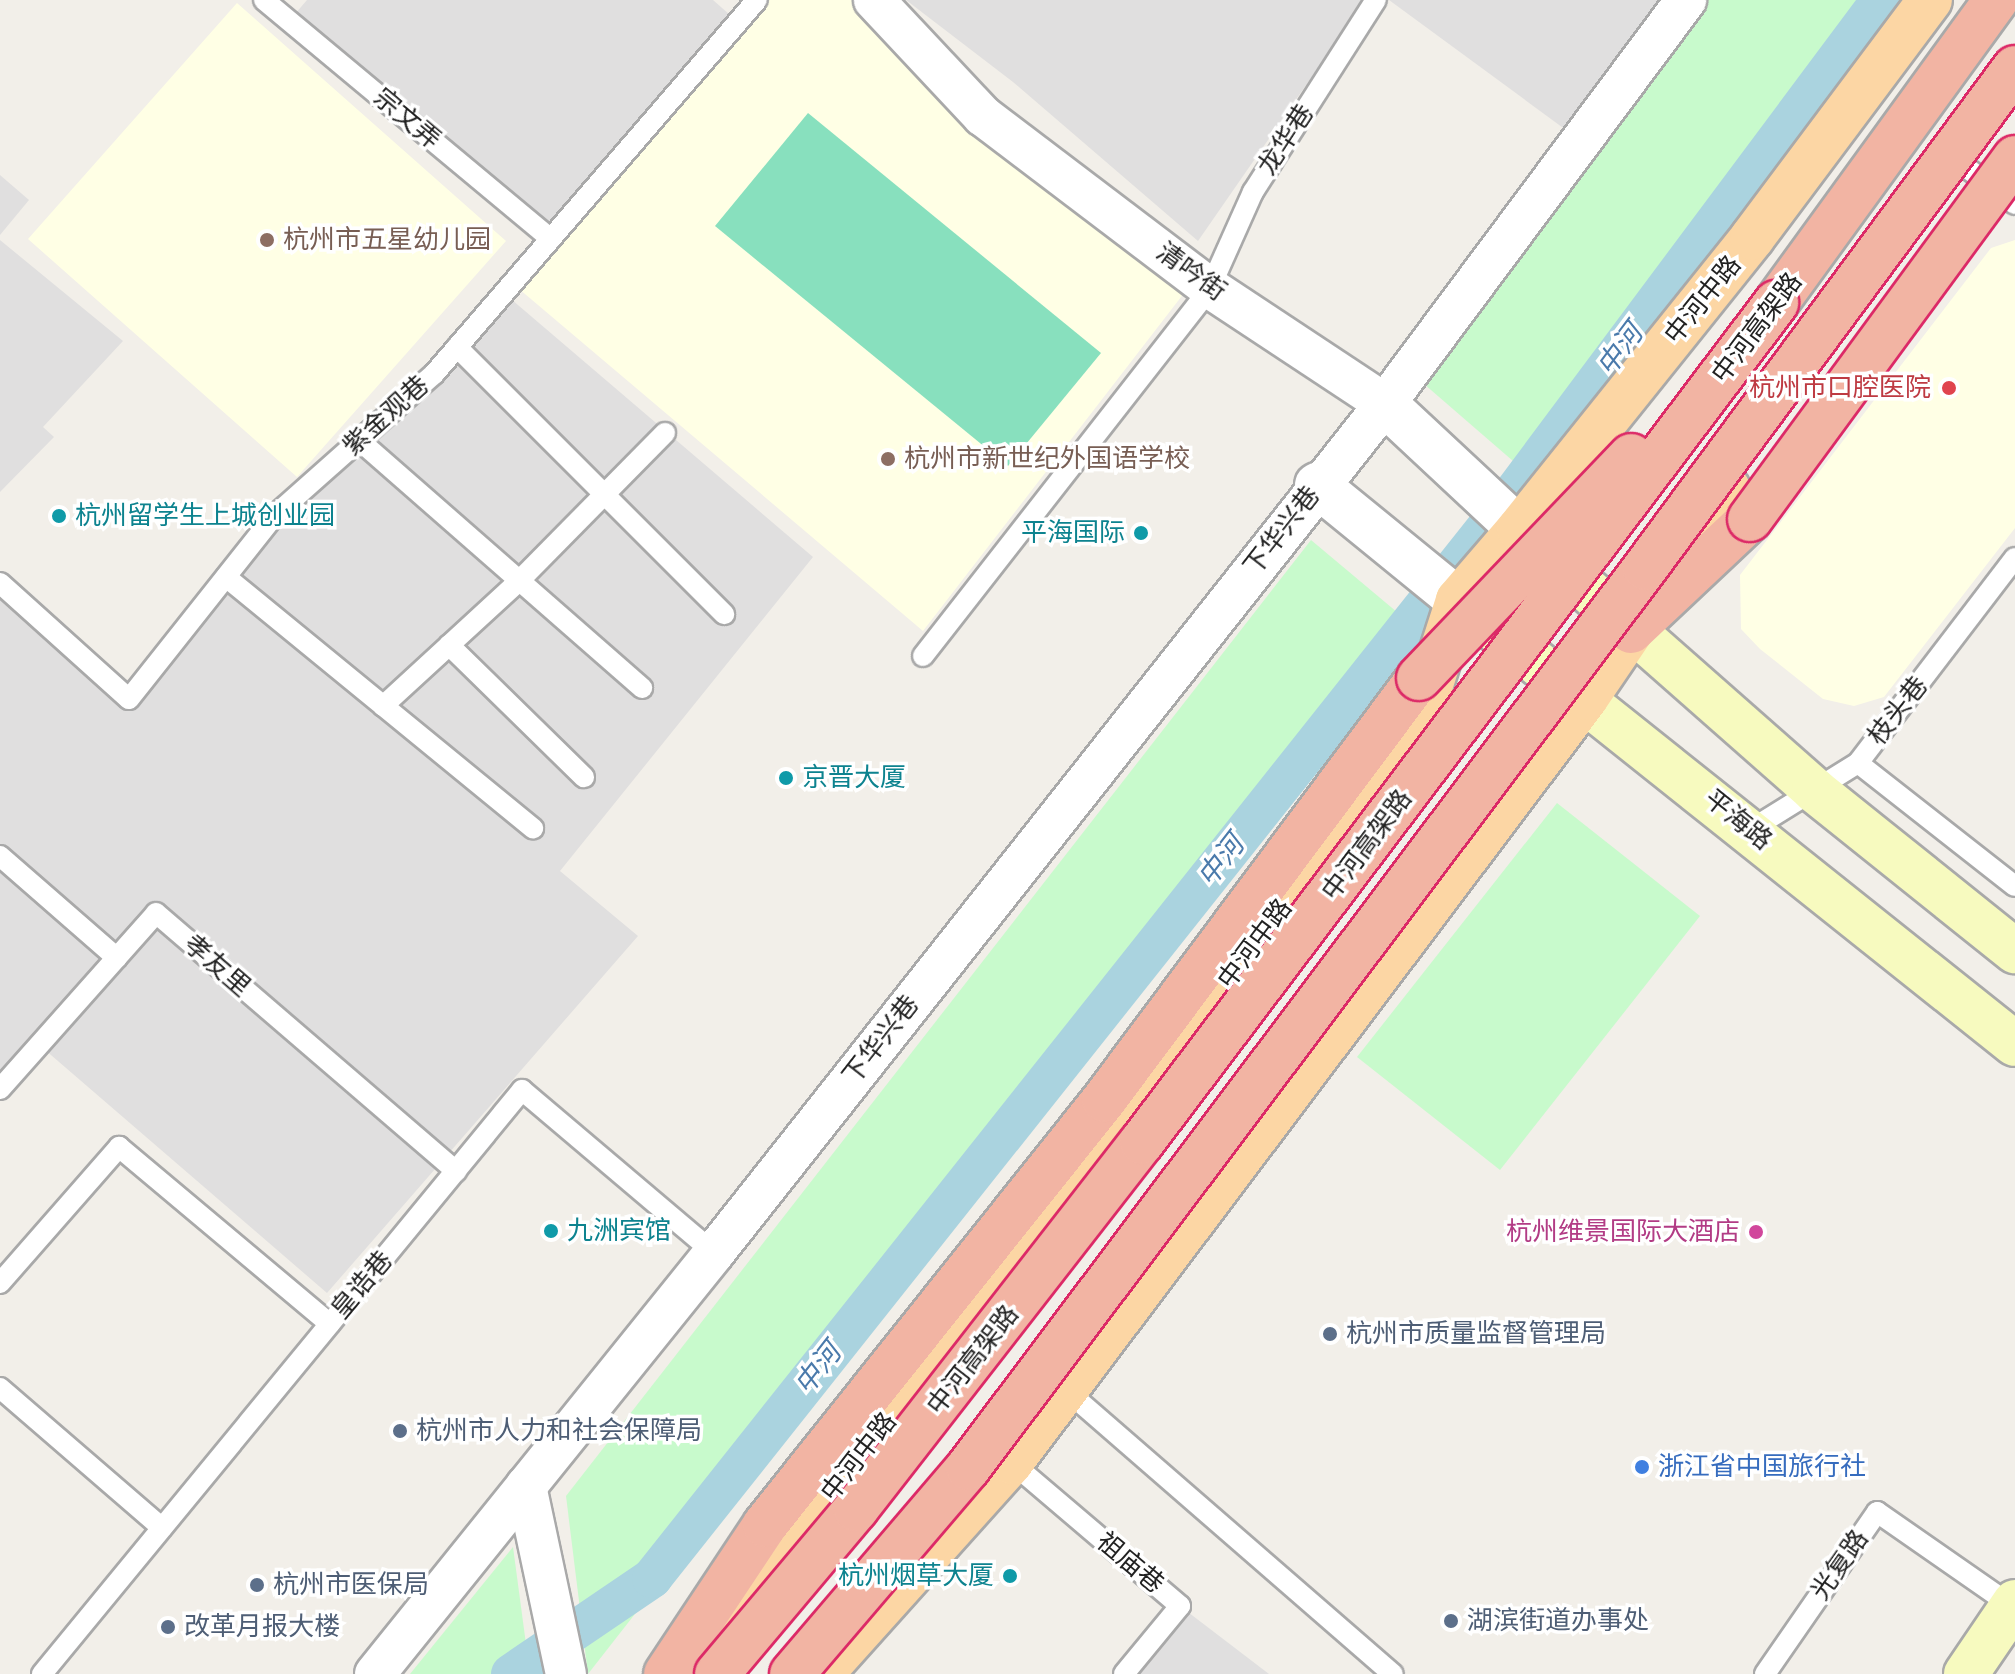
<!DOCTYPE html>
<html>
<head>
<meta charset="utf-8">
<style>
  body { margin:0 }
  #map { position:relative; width:2015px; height:1674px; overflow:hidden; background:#f2efe9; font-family:Karla,"Noto Sans SC",sans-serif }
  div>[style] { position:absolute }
  .residential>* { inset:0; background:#e0dfdf }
  .education>* { inset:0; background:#ffffe5 }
  .park>* { inset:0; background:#c8facc }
  .pitch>* { inset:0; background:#88e0be }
  .canal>* { height:40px; margin:-20px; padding:0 20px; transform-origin:20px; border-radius:20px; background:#aad3df }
  .roads { filter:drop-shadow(2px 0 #a9a9a9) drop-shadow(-2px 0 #a9a9a9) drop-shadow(0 2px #a9a9a9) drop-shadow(0 -2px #a9a9a9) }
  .service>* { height:20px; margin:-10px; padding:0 10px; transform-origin:10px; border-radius:10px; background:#fff }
  .minor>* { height:40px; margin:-20px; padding:0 20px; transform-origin:20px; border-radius:20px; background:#fff }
  .tertiary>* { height:44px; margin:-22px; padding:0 22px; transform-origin:22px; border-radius:22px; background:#fff }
  .secondary>* { height:44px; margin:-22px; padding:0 22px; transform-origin:22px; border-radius:22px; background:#f7fabf }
  .primary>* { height:44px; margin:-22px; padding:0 22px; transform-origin:22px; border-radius:22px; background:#fcd6a4 }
  .trunk>* { height:44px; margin:-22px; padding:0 22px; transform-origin:22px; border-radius:22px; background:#f2b4a3 }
  .bridges { filter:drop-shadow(2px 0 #dc2a67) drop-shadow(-2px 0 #dc2a67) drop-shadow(0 2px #dc2a67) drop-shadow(0 -2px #dc2a67) }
  .trunk-bridge>* { height:44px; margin:-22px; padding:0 22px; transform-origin:22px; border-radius:22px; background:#f2b4a3 }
  .dots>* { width:22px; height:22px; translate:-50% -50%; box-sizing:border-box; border:4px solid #fff; border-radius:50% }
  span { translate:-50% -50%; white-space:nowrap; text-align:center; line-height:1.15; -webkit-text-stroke:7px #fff; paint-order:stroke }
  .street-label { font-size:26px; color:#222 }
  .education-label { font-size:26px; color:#785e54 }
  .left { translate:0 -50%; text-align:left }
  .health-label { font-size:26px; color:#be3a42 }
  .right { translate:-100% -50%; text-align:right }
  .culture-label { font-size:26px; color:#0d838f }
  .hotel-label { font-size:26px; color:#b23c85 }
  .service-label { font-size:26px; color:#4e5e75 }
  .shop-label { font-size:26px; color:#366cbe }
  .water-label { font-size:28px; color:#4a7aab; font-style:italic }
</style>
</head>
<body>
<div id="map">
  <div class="residential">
    <i style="clip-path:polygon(307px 0,713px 0,738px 22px,551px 239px,289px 21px)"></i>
    <i style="clip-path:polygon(906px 0,1365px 0,1198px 241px,1013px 82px)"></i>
    <i style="clip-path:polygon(1389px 0,1686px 0,1581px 141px)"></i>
    <i style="clip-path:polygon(0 175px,29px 200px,0 235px)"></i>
    <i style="clip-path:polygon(0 240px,123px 341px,43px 427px,54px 437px,0 492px)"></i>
    <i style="clip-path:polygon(504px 293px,813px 557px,560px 871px,638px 936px,327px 1293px,44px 1049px,0 1101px,0 579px,128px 699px,213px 594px)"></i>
    <i style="clip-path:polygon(1180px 1606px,1269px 1674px,1124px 1674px)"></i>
  </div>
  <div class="education">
    <i style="clip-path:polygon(757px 0,853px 0,1188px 288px,923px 631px,512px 283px)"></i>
    <i style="clip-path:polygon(237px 3px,506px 241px,297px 477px,28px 239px)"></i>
    <i style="clip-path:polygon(2015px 240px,2015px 528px,1884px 697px,1854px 706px,1823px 699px,1760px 649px,1741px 629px,1740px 575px,1991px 248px)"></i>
  </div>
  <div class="park">
    <i style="clip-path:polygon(1688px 0,1884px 0,1527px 473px,1409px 371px)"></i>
    <i style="clip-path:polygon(1311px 540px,1410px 623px,588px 1674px,566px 1496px)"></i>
    <i style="clip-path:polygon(1557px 803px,1700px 916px,1500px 1170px,1357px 1057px)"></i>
    <i style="clip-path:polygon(513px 1547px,530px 1674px,410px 1674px)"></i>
  </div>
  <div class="pitch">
    <i style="clip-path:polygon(808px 113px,1101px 353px,1008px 466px,715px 226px)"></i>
  </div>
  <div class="canal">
    <i style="left:511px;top:1674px;width:171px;rotate:-34.2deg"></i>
    <i style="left:652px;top:1578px;width:1372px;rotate:-51.54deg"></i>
    <i style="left:1505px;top:504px;width:629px;rotate:-53.28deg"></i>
  </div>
  <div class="roads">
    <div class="service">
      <i style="left:264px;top:0;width:373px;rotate:39.8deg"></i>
      <i style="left:1967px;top:168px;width:60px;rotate:36.9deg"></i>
      <i style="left:457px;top:347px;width:378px;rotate:45deg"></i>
      <i style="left:360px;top:441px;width:375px;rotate:41.2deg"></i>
      <i style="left:226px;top:577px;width:397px;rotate:39.3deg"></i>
      <i style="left:0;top:583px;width:173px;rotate:42deg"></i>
      <i style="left:129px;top:699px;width:233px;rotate:-51.6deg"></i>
      <i style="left:274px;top:516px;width:214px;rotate:-41.6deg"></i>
      <i style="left:434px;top:374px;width:494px;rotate:-49.2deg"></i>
      <i style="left:449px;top:645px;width:189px;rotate:44.4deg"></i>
      <i style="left:923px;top:656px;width:467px;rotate:-52deg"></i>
      <i style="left:1210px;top:288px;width:105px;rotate:-65.9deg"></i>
      <i style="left:1253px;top:192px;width:228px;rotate:-57.4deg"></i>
      <i style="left:383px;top:706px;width:185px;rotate:-42.6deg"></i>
      <i style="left:519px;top:581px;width:208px;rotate:-45.4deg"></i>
      <i style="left:1858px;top:763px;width:199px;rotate:38.1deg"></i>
      <i style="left:1750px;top:830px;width:127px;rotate:-31.8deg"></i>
      <i style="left:1858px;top:763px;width:258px;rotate:-52.6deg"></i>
      <i style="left:0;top:856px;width:155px;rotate:41.1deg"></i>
      <i style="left:0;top:1089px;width:235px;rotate:-48.4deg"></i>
      <i style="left:156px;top:913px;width:396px;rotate:40.7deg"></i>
      <i style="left:0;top:1283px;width:181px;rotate:-48.8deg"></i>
      <i style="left:119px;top:1147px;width:275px;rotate:40deg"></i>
      <i style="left:0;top:1388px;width:214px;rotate:40.8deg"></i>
      <i style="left:1066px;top:1390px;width:433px;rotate:41deg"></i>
      <i style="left:1008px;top:1466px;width:5px;rotate:-53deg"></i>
      <i style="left:1011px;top:1462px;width:222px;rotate:40.4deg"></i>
      <i style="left:1180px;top:1606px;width:88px;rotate:129.5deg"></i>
      <i style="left:42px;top:1674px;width:756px;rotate:-50.58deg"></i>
      <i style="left:522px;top:1090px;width:252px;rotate:40.3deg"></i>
      <i style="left:1765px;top:1674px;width:197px;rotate:-55.3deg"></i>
      <i style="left:1877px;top:1512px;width:165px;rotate:34.8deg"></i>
    </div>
    <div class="minor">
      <i style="left:874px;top:0;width:159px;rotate:46.8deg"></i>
      <i style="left:983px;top:116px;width:285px;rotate:37.2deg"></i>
      <i style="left:1210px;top:288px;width:210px;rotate:33.5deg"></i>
      <i style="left:526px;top:1486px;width:192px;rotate:78deg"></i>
      <i style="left:375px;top:1674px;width:541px;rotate:-51.16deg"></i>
      <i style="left:714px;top:1253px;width:1082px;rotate:-51.68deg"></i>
      <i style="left:1385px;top:404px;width:504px;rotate:-53.31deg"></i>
    </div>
    <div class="tertiary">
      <i style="left:1385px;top:404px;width:183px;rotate:43deg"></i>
      <i style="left:1317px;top:485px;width:182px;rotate:39.2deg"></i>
    </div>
    <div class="secondary">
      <i style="left:1541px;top:549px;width:364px;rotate:41.4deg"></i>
      <i style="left:1814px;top:790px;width:258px;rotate:38.7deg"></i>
      <i style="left:1458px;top:600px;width:712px;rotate:38.56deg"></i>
      <i style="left:1966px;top:1674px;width:87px;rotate:-55.8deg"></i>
    </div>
    <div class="primary">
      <i style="left:694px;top:1660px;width:169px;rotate:-50.3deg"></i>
      <i style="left:802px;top:1530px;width:516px;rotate:-51.93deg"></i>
      <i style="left:1120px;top:1124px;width:495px;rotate:-53.1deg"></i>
      <i style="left:1417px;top:728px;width:134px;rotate:-72.2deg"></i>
      <i style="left:1458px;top:600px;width:94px;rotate:-49.3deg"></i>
      <i style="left:1519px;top:529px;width:373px;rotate:-51.3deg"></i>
      <i style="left:1752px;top:238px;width:297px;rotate:-53.2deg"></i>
      <i style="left:821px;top:1674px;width:285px;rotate:-48.1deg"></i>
      <i style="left:1011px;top:1462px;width:956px;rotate:-53.03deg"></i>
      <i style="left:1586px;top:698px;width:253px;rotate:-55.8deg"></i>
    </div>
    <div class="trunk">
      <i style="left:1776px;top:303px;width:374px;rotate:-54deg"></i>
      <i style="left:1631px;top:631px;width:163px;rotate:-43.3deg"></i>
      <i style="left:666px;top:1674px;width:179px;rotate:-56.4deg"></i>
      <i style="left:765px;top:1525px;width:544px;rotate:-51.42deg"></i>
      <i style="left:1104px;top:1100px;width:527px;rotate:-53.26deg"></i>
    </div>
  </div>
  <div class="bridges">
    <div class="trunk-bridge">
      <i style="left:1750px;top:519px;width:448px;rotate:-53.7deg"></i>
      <i style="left:1419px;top:678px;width:307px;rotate:-46.3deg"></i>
      <i style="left:717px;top:1674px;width:216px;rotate:-49.9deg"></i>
      <i style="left:856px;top:1509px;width:465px;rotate:-52.1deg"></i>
      <i style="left:1142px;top:1142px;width:1052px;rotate:-52.92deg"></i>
      <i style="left:792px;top:1674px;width:271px;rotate:-49.5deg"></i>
      <i style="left:968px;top:1468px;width:1126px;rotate:-53.05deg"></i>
      <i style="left:1645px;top:568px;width:622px;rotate:-53.5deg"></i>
    </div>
  </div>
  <div class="dots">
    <i style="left:267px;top:240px;background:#8d6e63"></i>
    <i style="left:1949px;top:388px;background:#e0444e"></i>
    <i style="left:888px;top:459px;background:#8d6e63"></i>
    <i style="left:59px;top:516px;background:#0f9aa8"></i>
    <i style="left:1141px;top:533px;background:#0f9aa8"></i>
    <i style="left:786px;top:778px;background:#0f9aa8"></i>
    <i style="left:551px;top:1231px;background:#0f9aa8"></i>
    <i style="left:1756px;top:1232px;background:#d1479c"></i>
    <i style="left:1330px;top:1334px;background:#5c6f8a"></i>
    <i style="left:400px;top:1431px;background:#5c6f8a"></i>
    <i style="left:1642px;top:1467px;background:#3f7fe0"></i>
    <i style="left:1010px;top:1576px;background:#0f9aa8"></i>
    <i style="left:257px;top:1585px;background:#5c6f8a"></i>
    <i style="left:1451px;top:1621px;background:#5c6f8a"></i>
    <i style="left:168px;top:1627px;background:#5c6f8a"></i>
  </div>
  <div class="street-label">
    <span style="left:407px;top:119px;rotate:40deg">宗文弄</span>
    <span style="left:1286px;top:140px;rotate:-57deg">龙华巷</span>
    <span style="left:1191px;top:272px;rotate:36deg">清吟街</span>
    <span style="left:1703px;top:300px;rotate:-51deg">中河中路</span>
    <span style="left:1757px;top:328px;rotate:-53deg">中河高架路</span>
    <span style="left:386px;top:416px;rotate:-42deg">紫金观巷</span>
    <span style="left:1282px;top:531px;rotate:-52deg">下华兴巷</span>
    <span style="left:1898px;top:711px;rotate:-52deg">枝头巷</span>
    <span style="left:1738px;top:820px;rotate:39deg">平海路</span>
    <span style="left:1367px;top:845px;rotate:-53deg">中河高架路</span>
    <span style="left:1255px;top:944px;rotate:-53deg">中河中路</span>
    <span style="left:217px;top:966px;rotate:41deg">孝友里</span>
    <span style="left:881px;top:1040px;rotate:-52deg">下华兴巷</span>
    <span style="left:362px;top:1285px;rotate:-50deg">皇诰巷</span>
    <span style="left:973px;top:1360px;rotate:-52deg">中河高架路</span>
    <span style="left:859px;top:1457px;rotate:-52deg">中河中路</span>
    <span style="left:1130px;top:1563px;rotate:40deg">祖庙巷</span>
    <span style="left:1840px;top:1565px;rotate:-55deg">光复路</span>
  </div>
  <div class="education-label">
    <span class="left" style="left:283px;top:240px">杭州市五星幼儿园</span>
    <span class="left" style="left:904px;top:459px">杭州市新世纪外国语学校</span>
  </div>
  <div class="health-label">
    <span class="right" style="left:1931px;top:388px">杭州市口腔医院</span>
  </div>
  <div class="culture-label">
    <span class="left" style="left:75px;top:516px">杭州留学生上城创业园</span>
    <span class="right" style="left:1125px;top:533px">平海国际</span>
    <span class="left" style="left:802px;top:778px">京晋大厦</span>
    <span class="left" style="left:567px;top:1231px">九洲宾馆</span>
    <span class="right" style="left:994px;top:1576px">杭州烟草大厦</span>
  </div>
  <div class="hotel-label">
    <span class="right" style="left:1740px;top:1232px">杭州维景国际大酒店</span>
  </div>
  <div class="service-label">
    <span class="left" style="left:1346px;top:1334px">杭州市质量监督管理局</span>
    <span class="left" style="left:416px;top:1431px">杭州市人力和社会保障局</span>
    <span class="left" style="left:273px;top:1585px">杭州市医保局</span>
    <span class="left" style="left:1467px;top:1621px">湖滨街道办事处</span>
    <span class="left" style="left:184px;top:1627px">改革月报大楼</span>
  </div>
  <div class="shop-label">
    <span class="left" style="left:1658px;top:1467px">浙江省中国旅行社</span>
  </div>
  <div class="water-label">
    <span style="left:1620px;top:350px;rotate:-53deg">中河</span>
    <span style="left:1221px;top:861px;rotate:-52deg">中河</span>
    <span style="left:818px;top:1369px;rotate:-52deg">中河</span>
  </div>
</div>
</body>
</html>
